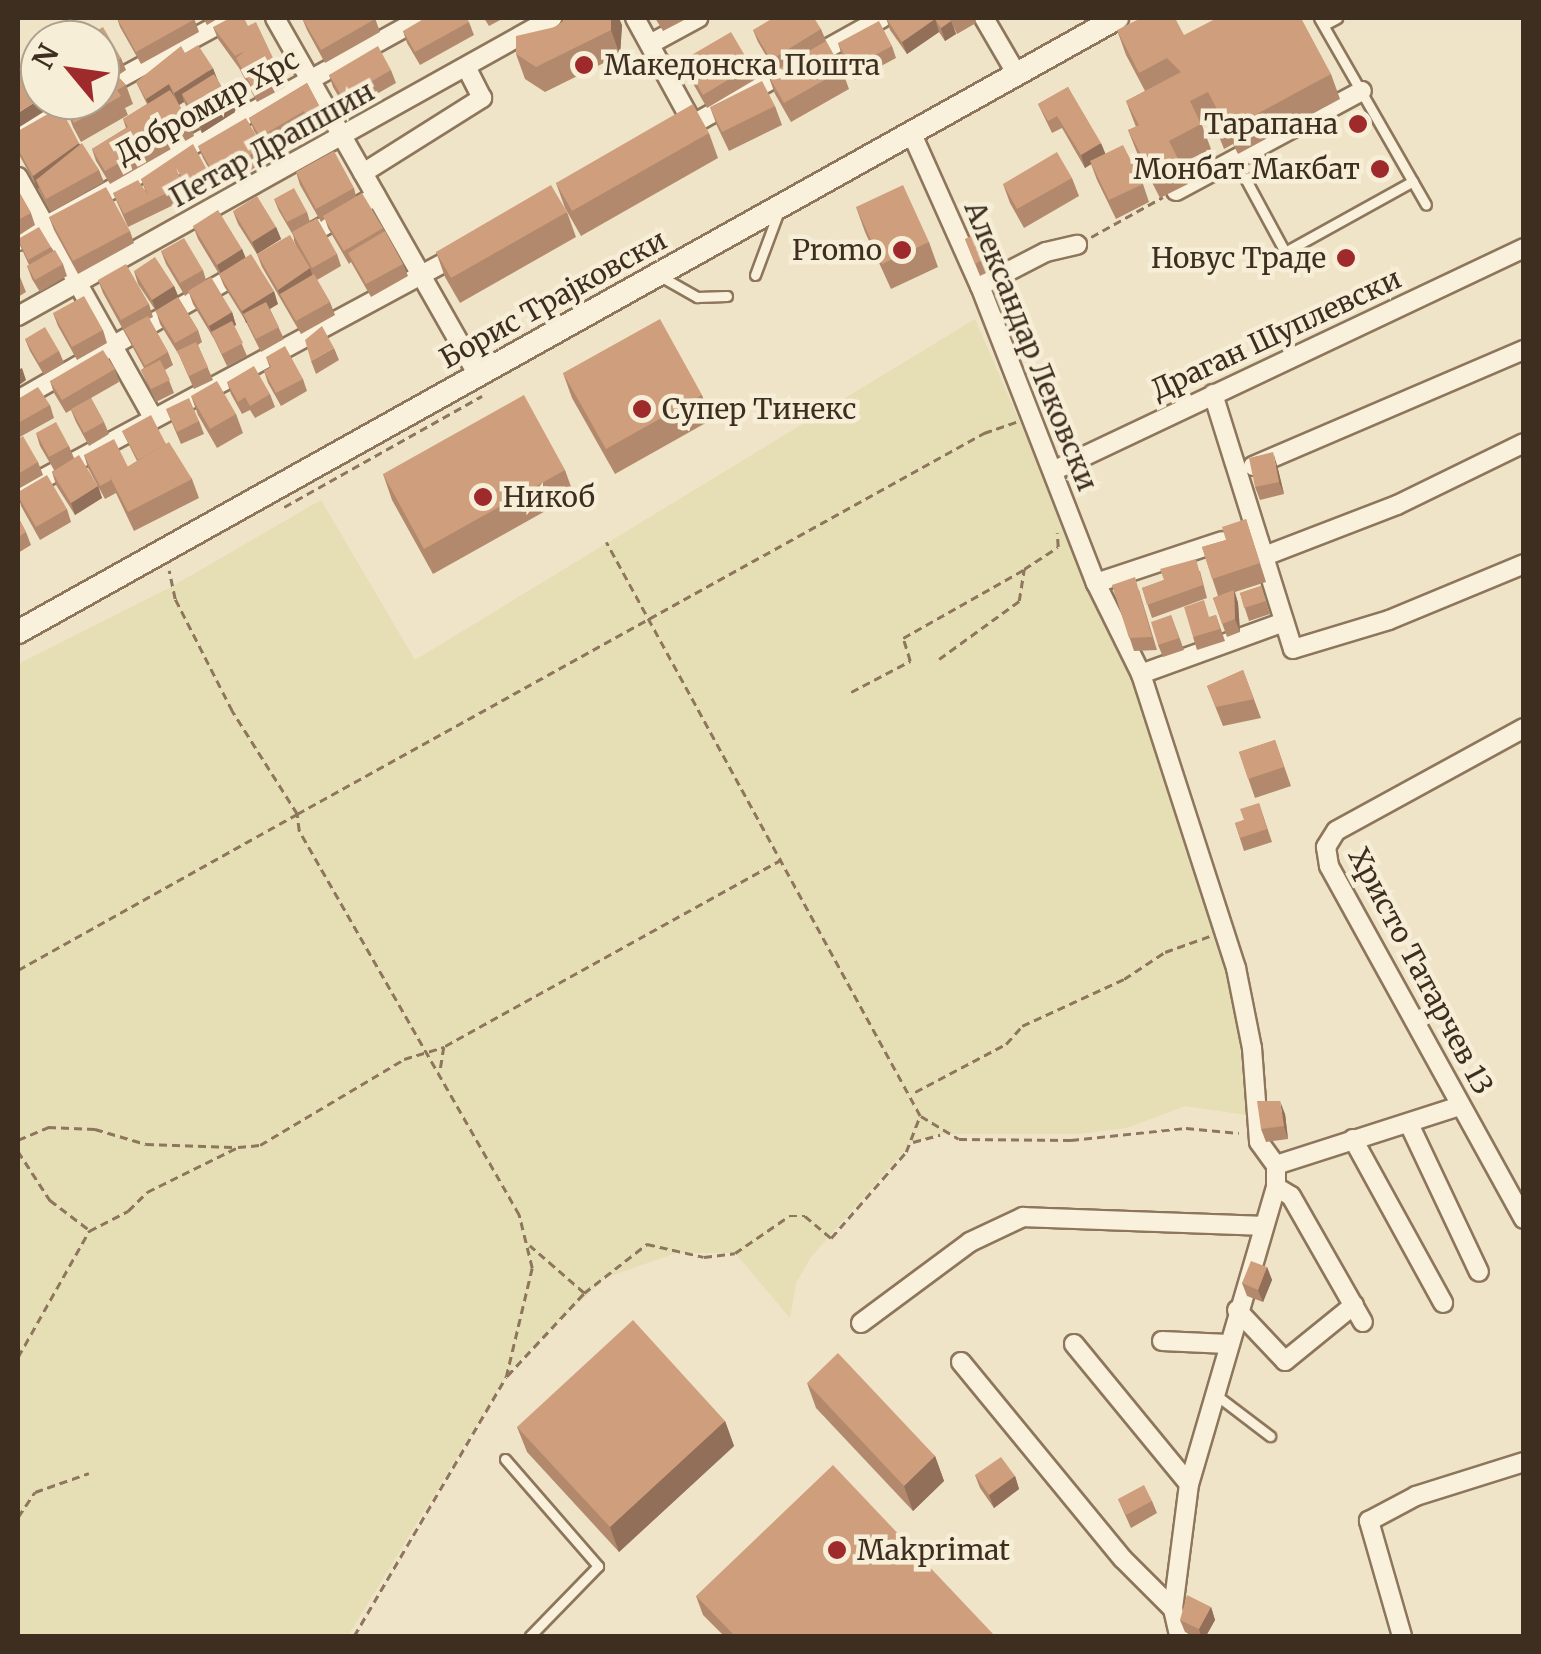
<!DOCTYPE html>
<html>
<head>
<meta charset="utf-8">
<style>
  body { margin:0 }
  #map { position:relative; width:1541px; height:1654px; overflow:hidden; background:#f0e4c8; font-family:Merriweather,serif }
  div>[style] { position:absolute }
  .farmland>* { inset:0; background:#e6deb5 }
  .path>* { height:2.5px; margin-top:-1.25px; transform-origin:0; background:repeating-linear-gradient(90deg,#8d765c 0 8px,transparent 0 13px) }
  .roads { filter:drop-shadow(2px 0 #8d765c) drop-shadow(-2px 0 #8d765c) drop-shadow(0 2px #8d765c) drop-shadow(0 -2px #8d765c) }
  .lane>* { height:9px; margin:-4.5px; padding:0 4.5px; transform-origin:4.5px; border-radius:4.5px; background:#faf1dc }
  .street>* { height:18px; margin:-9px; padding:0 9px; transform-origin:9px; border-radius:9px; background:#faf1dc }
  .secondary>* { height:22px; margin:-11px; padding:0 11px; transform-origin:11px; border-radius:11px; background:#faf1dc }
  .wall>* { inset:0; background:#b2896c }
  .shaded-wall>* { inset:0; background:#916f58 }
  .building>* { inset:0; background:#cf9f7d }
  .dots>* { width:28px; height:28px; translate:-50% -50%; box-sizing:border-box; border:5px solid #f7eed8; border-radius:50% }
  span { translate:-50% -50%; white-space:nowrap; text-align:center; line-height:1.15; -webkit-text-stroke:9px #f7eed8; paint-order:stroke }
  .poi-label { font-size:28px; color:#3d2e20 }
  .left { translate:0 -50%; text-align:left }
  .right { translate:-100% -50%; text-align:right }
  .street-label { font-size:28px; color:#3d2e20 }
  .frame { position:absolute; inset:0; border:20px solid #3d2e20; pointer-events:none }
  .north { position:absolute; left:20px; top:20px; width:100px; height:100px; box-sizing:border-box; background:#f7eed8; border:2px solid #ada18e; border-radius:50%; rotate:299deg; font-size:28px; font-weight:700; line-height:40px; text-align:center; color:#3d2e20 }
  .north::after { content:''; display:block; margin:auto; width:35px; height:45px; background:#9e2a2b; clip-path:polygon(50% 0,100% 100%,50% 72%,0 100%) }
</style>
</head>
<body>
<div id="map">
  <div class="farmland">
    <i style="clip-path:polygon(975px 319px,1143px 706px,1209px 904px,1238px 1028px,1246px 1115px,1185px 1106px,1127px 1128px,1080px 1134px,942px 1134px,912px 1142px,811px 1257px,796px 1283px,790px 1318px,735px 1253px,676px 1253px,605px 1278px,512px 1367px,348px 1636px,18px 1636px,18px 664px,171px 587px,321px 500px,415px 660px)"></i>
  </div>
  <div class="path">
    <i style="left:1091px;top:237px;width:82px;rotate:-29.1deg"></i>
    <i style="left:284px;top:507px;width:227px;rotate:-29.3deg"></i>
    <i style="left:939px;top:659px;width:99px;rotate:-35.9deg"></i>
    <i style="left:1019px;top:601px;width:32px;rotate:-81deg"></i>
    <i style="left:1024px;top:569px;width:40px;rotate:-32.9deg"></i>
    <i style="left:1058px;top:547px;width:14px;rotate:-94deg"></i>
    <i style="left:851px;top:692px;width:67px;rotate:-27.7deg"></i>
    <i style="left:910px;top:661px;width:24px;rotate:-107deg"></i>
    <i style="left:903px;top:638px;width:138px;rotate:-29.5deg"></i>
    <i style="left:18px;top:970px;width:320px;rotate:-29.2deg"></i>
    <i style="left:297px;top:814px;width:122px;rotate:-122.3deg"></i>
    <i style="left:232px;top:711px;width:126px;rotate:-117deg"></i>
    <i style="left:175px;top:599px;width:29px;rotate:-102deg"></i>
    <i style="left:445px;top:1046px;width:385px;rotate:-29deg"></i>
    <i style="left:915px;top:1092px;width:103px;rotate:-27.8deg"></i>
    <i style="left:1006px;top:1044px;width:24px;rotate:-48deg"></i>
    <i style="left:1022px;top:1026px;width:112px;rotate:-24.7deg"></i>
    <i style="left:1124px;top:979px;width:49px;rotate:-33.4deg"></i>
    <i style="left:1165px;top:952px;width:48px;rotate:-19.6deg"></i>
    <i style="left:921px;top:1116px;width:44px;rotate:31.2deg"></i>
    <i style="left:959px;top:1139px;width:112px;rotate:0.5deg"></i>
    <i style="left:1071px;top:1140px;width:116px;rotate:-6deg"></i>
    <i style="left:1186px;top:1128px;width:53px;rotate:5.4deg"></i>
    <i style="left:18px;top:1140px;width:33px;rotate:-23deg"></i>
    <i style="left:48px;top:1127px;width:47px;rotate:2.4deg"></i>
    <i style="left:95px;top:1129px;width:53px;rotate:16.4deg"></i>
    <i style="left:146px;top:1144px;width:87px;rotate:2deg"></i>
    <i style="left:913px;top:1142px;width:28px;rotate:-15deg"></i>
    <i style="left:18px;top:1151px;width:59px;rotate:56.9deg"></i>
    <i style="left:50px;top:1200px;width:48px;rotate:37.3deg"></i>
    <i style="left:584px;top:1293px;width:80px;rotate:-37.9deg"></i>
    <i style="left:647px;top:1244px;width:58px;rotate:12.8deg"></i>
    <i style="left:704px;top:1257px;width:31px;rotate:-7deg"></i>
    <i style="left:735px;top:1253px;width:65px;rotate:-34.4deg"></i>
    <i style="left:789px;top:1216px;width:16px"></i>
    <i style="left:805px;top:1216px;width:34px;rotate:40deg"></i>
    <i style="left:831px;top:1238px;width:114px;rotate:-48.9deg"></i>
    <i style="left:906px;top:1152px;width:39px;rotate:-69deg"></i>
    <i style="left:920px;top:1116px;width:654px;rotate:-118.68deg"></i>
    <i style="left:18px;top:1357px;width:145px;rotate:-60.6deg"></i>
    <i style="left:89px;top:1231px;width:44px;rotate:-27.1deg"></i>
    <i style="left:128px;top:1211px;width:27px;rotate:-45deg"></i>
    <i style="left:147px;top:1192px;width:102px;rotate:-26.3deg"></i>
    <i style="left:238px;top:1147px;width:22px;rotate:-5deg"></i>
    <i style="left:260px;top:1145px;width:168px;rotate:-30.8deg"></i>
    <i style="left:404px;top:1059px;width:42px;rotate:-16.7deg"></i>
    <i style="left:444px;top:1047px;width:25px;rotate:99deg"></i>
    <i style="left:507px;top:1376px;width:113px;rotate:-47.1deg"></i>
    <i style="left:584px;top:1293px;width:72px;rotate:-139deg"></i>
    <i style="left:18px;top:1517px;width:30px;rotate:-56deg"></i>
    <i style="left:35px;top:1492px;width:57px;rotate:-19.4deg"></i>
    <i style="left:354px;top:1636px;width:300px;rotate:-59.6deg"></i>
    <i style="left:506px;top:1377px;width:112px;rotate:-76.6deg"></i>
    <i style="left:532px;top:1268px;width:55px;rotate:-103.8deg"></i>
    <i style="left:519px;top:1215px;width:443px;rotate:-119.8deg"></i>
    <i style="left:299px;top:831px;width:17px;rotate:-97deg"></i>
    <i style="left:297px;top:814px;width:786px;rotate:-29.01deg"></i>
    <i style="left:984px;top:433px;width:34px;rotate:-19deg"></i>
  </div>
  <div class="roads">
    <div class="lane">
      <i style="left:1319px;top:18px;width:215px;rotate:60.2deg"></i>
      <i style="left:1324px;top:25px;width:15px;rotate:-28deg"></i>
      <i style="left:1245px;top:178px;width:84px;rotate:61.6deg"></i>
      <i style="left:1285px;top:252px;width:146px;rotate:-29deg"></i>
      <i style="left:755px;top:275px;width:66px;rotate:-69.6deg"></i>
      <i style="left:660px;top:276px;width:43px;rotate:29.6deg"></i>
      <i style="left:697px;top:297px;width:30px;rotate:-2deg"></i>
      <i style="left:1216px;top:1395px;width:68px;rotate:37.2deg"></i>
      <i style="left:505px;top:1459px;width:142px;rotate:49deg"></i>
      <i style="left:598px;top:1566px;width:98px;rotate:134.2deg"></i>
    </div>
    <div class="street">
      <i style="left:275px;top:18px;width:411px;rotate:60.4deg"></i>
      <i style="left:635px;top:18px;width:121px;rotate:61.3deg"></i>
      <i style="left:984px;top:18px;width:64px;rotate:59.8deg"></i>
      <i style="left:650px;top:44px;width:55px;rotate:-28.4deg"></i>
      <i style="left:812px;top:57px;width:80px;rotate:-29.1deg"></i>
      <i style="left:100px;top:89px;width:149px;rotate:-28.5deg"></i>
      <i style="left:681px;top:131px;width:124px;rotate:-29.5deg"></i>
      <i style="left:911px;top:132px;width:169px;rotate:65.9deg"></i>
      <i style="left:980px;top:286px;width:319px;rotate:68.7deg"></i>
      <i style="left:1096px;top:583px;width:102px;rotate:63.7deg"></i>
      <i style="left:1141px;top:674px;width:309px;rotate:72.1deg"></i>
      <i style="left:1236px;top:968px;width:82px;rotate:78.7deg"></i>
      <i style="left:1252px;top:1048px;width:94px;rotate:85.7deg"></i>
      <i style="left:1259px;top:1142px;width:29px;rotate:54deg"></i>
      <i style="left:1276px;top:1165px;width:22px;rotate:90deg"></i>
      <i style="left:1276px;top:1187px;width:309px;rotate:106.3deg"></i>
      <i style="left:1189px;top:1484px;width:126px;rotate:97.3deg"></i>
      <i style="left:1173px;top:1609px;width:28px;rotate:77deg"></i>
      <i style="left:18px;top:134px;width:70px;rotate:-29.1deg"></i>
      <i style="left:363px;top:173px;width:141px;rotate:-32.2deg"></i>
      <i style="left:482px;top:98px;width:35px;rotate:-117deg"></i>
      <i style="left:18px;top:177px;width:276px;rotate:60.7deg"></i>
      <i style="left:1176px;top:191px;width:211px;rotate:-28.3deg"></i>
      <i style="left:305px;top:237px;width:82px;rotate:-30deg"></i>
      <i style="left:18px;top:241px;width:461px;rotate:-28.9deg"></i>
      <i style="left:980px;top:286px;width:74px;rotate:-27.3deg"></i>
      <i style="left:1046px;top:252px;width:32px;rotate:-13deg"></i>
      <i style="left:18px;top:316px;width:612px;rotate:-29.16deg"></i>
      <i style="left:1213px;top:394px;width:267px;rotate:72.6deg"></i>
      <i style="left:1293px;top:649px;width:100px;rotate:-16.8deg"></i>
      <i style="left:1389px;top:620px;width:146px;rotate:-22.5deg"></i>
      <i style="left:18px;top:400px;width:259px;rotate:-29.8deg"></i>
      <i style="left:1253px;top:466px;width:295px;rotate:-23.2deg"></i>
      <i style="left:1053px;top:471px;width:521px;rotate:-25.34deg"></i>
      <i style="left:18px;top:492px;width:504px;rotate:-28.29deg"></i>
      <i style="left:1262px;top:557px;width:145px;rotate:-21.1deg"></i>
      <i style="left:1397px;top:505px;width:141px;rotate:-26deg"></i>
      <i style="left:1096px;top:583px;width:133px;rotate:-18.4deg"></i>
      <i style="left:1141px;top:674px;width:149px;rotate:-20deg"></i>
      <i style="left:1524px;top:728px;width:214px;rotate:151.3deg"></i>
      <i style="left:1336px;top:831px;width:19px;rotate:122deg"></i>
      <i style="left:1326px;top:847px;width:19px;rotate:81deg"></i>
      <i style="left:1329px;top:866px;width:403px;rotate:61.1deg"></i>
      <i style="left:1410px;top:1126px;width:161px;rotate:64.7deg"></i>
      <i style="left:1353px;top:1139px;width:187px;rotate:61.2deg"></i>
      <i style="left:1276px;top:1165px;width:193px;rotate:-17.8deg"></i>
      <i style="left:1276px;top:1187px;width:17px;rotate:31deg"></i>
      <i style="left:1291px;top:1196px;width:145px;rotate:60.3deg"></i>
      <i style="left:1237px;top:1310px;width:70px;rotate:46.7deg"></i>
      <i style="left:1285px;top:1361px;width:89px;rotate:-39.1deg"></i>
      <i style="left:861px;top:1323px;width:136px;rotate:-36.6deg"></i>
      <i style="left:970px;top:1242px;width:59px;rotate:-25.3deg"></i>
      <i style="left:1023px;top:1217px;width:241px;rotate:2.1deg"></i>
      <i style="left:1162px;top:1341px;width:66px;rotate:2.6deg"></i>
      <i style="left:1074px;top:1344px;width:181px;rotate:50.6deg"></i>
      <i style="left:961px;top:1362px;width:255px;rotate:50.6deg"></i>
      <i style="left:1123px;top:1559px;width:71px;rotate:45deg"></i>
      <i style="left:1402px;top:1636px;width:120px;rotate:-106deg"></i>
      <i style="left:1369px;top:1521px;width:53px;rotate:-28deg"></i>
      <i style="left:1416px;top:1496px;width:113px;rotate:-17.5deg"></i>
    </div>
    <div class="secondary">
      <i style="left:18px;top:632px;width:1259px;rotate:-29.19deg"></i>
    </div>
  </div>
  <div class="wall">
    <i style="clip-path:polygon(117px 18px,194px 18px,199px 32px,141px 64px,120px 27px)"></i>
    <i style="clip-path:polygon(203px 18px,219px 18px,207px 25px)"></i>
    <i style="clip-path:polygon(302px 18px,375px 18px,380px 32px,325px 63px,307px 30px)"></i>
    <i style="clip-path:polygon(484px 18px,504px 18px,489px 26px)"></i>
    <i style="clip-path:polygon(655px 18px,688px 18px,663px 31px)"></i>
    <i style="clip-path:polygon(886px 18px,973px 18px,976px 23px,957px 34px,953px 26px,956px 34px,945px 41px,939px 32px,907px 54px,890px 30px)"></i>
    <i style="clip-path:polygon(469px 22px,474px 35px,420px 65px,407px 43px,403px 31px)"></i>
    <i style="clip-path:polygon(622px 25px,620px 55px,545px 92px,525px 79px,516px 54px)"></i>
    <i style="clip-path:polygon(248px 26px,281px 75px,285px 87px,257px 102px,239px 68px,218px 39px,213px 27px)"></i>
    <i style="clip-path:polygon(821px 29px,826px 41px,842px 70px,849px 89px,791px 122px,775px 94px,768px 75px,775px 71px,758px 42px,753px 30px)"></i>
    <i style="clip-path:polygon(1117px 30px,1184px 35px,1331px 74px,1340px 99px,1238px 154px,1233px 144px,1224px 149px,1212px 119px,1202px 125px,1211px 149px,1180px 164px,1188px 184px,1160px 198px,1138px 155px,1128px 130px,1136px 127px,1126px 101px,1145px 91px,1126px 55px)"></i>
    <i style="clip-path:polygon(100px 40px,121px 58px,126px 70px,117px 76px,126px 85px,133px 104px,125px 108px,128px 115px,81px 142px,73px 127px,66px 108px,100px 100px)"></i>
    <i style="clip-path:polygon(838px 43px,892px 46px,896px 58px,855px 80px,842px 56px)"></i>
    <i style="clip-path:polygon(185px 53px,216px 77px,235px 112px,202px 133px,184px 102px,179px 105px,190px 123px,194px 136px,110px 184px,96px 161px,92px 149px,126px 128px,123px 119px,147px 104px,136px 82px)"></i>
    <i style="clip-path:polygon(683px 60px,751px 66px,756px 79px,707px 108px,687px 73px)"></i>
    <i style="clip-path:polygon(391px 70px,396px 83px,347px 111px,333px 87px,329px 75px)"></i>
    <i style="clip-path:polygon(307px 83px,323px 113px,328px 126px,313px 133px,309px 124px,265px 149px,254px 131px,249px 118px)"></i>
    <i style="clip-path:polygon(1068px 87px,1105px 154px,1143px 184px,1149px 202px,1116px 219px,1097px 180px,1091px 164px,1085px 168px,1062px 128px,1052px 133px,1038px 104px)"></i>
    <i style="clip-path:polygon(775px 106px,782px 125px,729px 151px,717px 126px,710px 107px)"></i>
    <i style="clip-path:polygon(18px 131px,80px 144px,99px 170px,104px 182px,51px 212px,18px 153px)"></i>
    <i style="clip-path:polygon(709px 133px,718px 158px,581px 236px,565px 208px,556px 183px)"></i>
    <i style="clip-path:polygon(198px 146px,263px 147px,268px 160px,220px 188px,203px 158px)"></i>
    <i style="clip-path:polygon(207px 170px,212px 183px,190px 195px,184px 186px,188px 198px,128px 227px,113px 193px,145px 190px,141px 179px)"></i>
    <i style="clip-path:polygon(296px 172px,354px 188px,356px 196px,383px 228px,403px 264px,408px 276px,371px 297px,351px 262px,349px 264px,328px 228px,325px 219px,321px 222px,300px 185px)"></i>
    <i style="clip-path:polygon(1072px 178px,1079px 196px,1024px 228px,1010px 203px,1003px 184px)"></i>
    <i style="clip-path:polygon(18px 190px,31px 213px,35px 225px,18px 236px)"></i>
    <i style="clip-path:polygon(274px 199px,307px 212px,310px 222px,337px 254px,341px 266px,317px 280px,330px 302px,335px 315px,301px 334px,262px 267px,257px 254px,238px 224px,233px 211px,276px 227px,281px 239px,257px 254px,296px 245px,293px 235px,279px 211px)"></i>
    <i style="clip-path:polygon(856px 207px,929px 242px,938px 267px,891px 289px,865px 232px)"></i>
    <i style="clip-path:polygon(567px 212px,576px 237px,460px 303px,445px 277px,436px 252px)"></i>
    <i style="clip-path:polygon(49px 217px,130px 231px,134px 243px,78px 274px,54px 230px)"></i>
    <i style="clip-path:polygon(193px 226px,242px 249px,245px 258px,278px 304px,270px 309px,284px 339px,261px 352px,245px 320px,224px 286px,219px 274px,198px 239px)"></i>
    <i style="clip-path:polygon(965px 239px,999px 242px,1004px 254px,989px 262px,992px 270px,980px 276px)"></i>
    <i style="clip-path:polygon(18px 241px,51px 247px,63px 264px,67px 276px,40px 292px,32px 279px,27px 266px,29px 265px)"></i>
    <i style="clip-path:polygon(161px 251px,203px 270px,206px 280px,232px 312px,236px 325px,234px 326px,247px 356px,227px 366px,214px 339px,193px 304px,189px 293px,185px 296px,166px 264px)"></i>
    <i style="clip-path:polygon(134px 271px,174px 286px,178px 297px,198px 330px,202px 342px,198px 345px,213px 380px,194px 389px,179px 355px,160px 324px,156px 311px,138px 284px)"></i>
    <i style="clip-path:polygon(18px 272px,26px 292px,18px 297px)"></i>
    <i style="clip-path:polygon(98px 280px,149px 304px,153px 317px,149px 319px,168px 352px,173px 365px,165px 370px,174px 393px,156px 402px,141px 370px,144px 368px,103px 293px)"></i>
    <i style="clip-path:polygon(53px 313px,103px 330px,107px 343px,77px 360px,58px 326px)"></i>
    <i style="clip-path:polygon(25px 339px,59px 351px,64px 363px,44px 375px,30px 351px)"></i>
    <i style="clip-path:polygon(334px 348px,339px 360px,316px 374px,311px 361px)"></i>
    <i style="clip-path:polygon(266px 357px,303px 379px,307px 391px,281px 406px,268px 383px,264px 371px,270px 368px)"></i>
    <i style="clip-path:polygon(115px 369px,119px 382px,91px 398px,104px 422px,109px 434px,89px 446px,76px 422px,71px 410px,66px 413px,54px 393px,50px 381px)"></i>
    <i style="clip-path:polygon(563px 373px,702px 395px,711px 420px,615px 474px,572px 398px)"></i>
    <i style="clip-path:polygon(227px 382px,270px 394px,275px 407px,255px 418px,250px 410px,242px 414px,231px 394px)"></i>
    <i style="clip-path:polygon(191px 396px,236px 414px,243px 433px,217px 448px,198px 415px)"></i>
    <i style="clip-path:polygon(18px 399px,50px 405px,54px 418px,18px 438px)"></i>
    <i style="clip-path:polygon(166px 409px,199px 421px,204px 434px,181px 444px)"></i>
    <i style="clip-path:polygon(122px 431px,166px 444px,192px 479px,199px 498px,134px 531px,116px 493px,105px 499px,88px 468px,84px 455px,128px 467px,137px 461px)"></i>
    <i style="clip-path:polygon(36px 433px,69px 446px,74px 458px,98px 486px,102px 498px,75px 515px,56px 485px,52px 472px,54px 470px,40px 446px)"></i>
    <i style="clip-path:polygon(18px 439px,38px 462px,43px 475px,20px 488px,18px 484px)"></i>
    <i style="clip-path:polygon(1277px 465px,1284px 494px,1260px 500px,1255px 487px)"></i>
    <i style="clip-path:polygon(565px 470px,574px 495px,433px 574px,392px 500px,383px 474px)"></i>
    <i style="clip-path:polygon(18px 492px,67px 509px,71px 522px,40px 540px,21px 506px)"></i>
    <i style="clip-path:polygon(18px 517px,26px 532px,31px 545px,18px 553px)"></i>
    <i style="clip-path:polygon(1246px 519px,1266px 582px,1235px 592px,1238px 603px,1240px 632px,1227px 637px,1213px 598px,1218px 596px,1202px 547px,1226px 540px)"></i>
    <i style="clip-path:polygon(1200px 571px,1207px 598px,1152px 618px,1142px 588px,1164px 580px)"></i>
    <i style="clip-path:polygon(1112px 585px,1139px 590px,1157px 650px,1134px 651px)"></i>
    <i style="clip-path:polygon(1261px 586px,1270px 614px,1249px 621px,1240px 593px)"></i>
    <i style="clip-path:polygon(1171px 615px,1184px 650px,1163px 657px,1158px 645px)"></i>
    <i style="clip-path:polygon(1216px 615px,1225px 641px,1197px 650px,1193px 637px,1210px 617px)"></i>
    <i style="clip-path:polygon(1243px 670px,1261px 718px,1223px 726px,1207px 686px)"></i>
    <i style="clip-path:polygon(1275px 740px,1291px 786px,1255px 798px,1239px 752px)"></i>
    <i style="clip-path:polygon(1259px 803px,1272px 842px,1244px 851px,1235px 823px,1244px 820px)"></i>
    <i style="clip-path:polygon(1285px 1114px,1288px 1139px,1266px 1142px,1261px 1129px)"></i>
    <i style="clip-path:polygon(1267px 1267px,1272px 1280px,1263px 1302px,1247px 1296px,1242px 1283px)"></i>
    <i style="clip-path:polygon(807px 1383px,935px 1456px,944px 1481px,913px 1511px,816px 1408px)"></i>
    <i style="clip-path:polygon(725px 1421px,734px 1446px,619px 1552px,527px 1452px,517px 1427px)"></i>
    <i style="clip-path:polygon(975px 1475px,1015px 1476px,1019px 1489px,994px 1508px,980px 1488px)"></i>
    <i style="clip-path:polygon(1118px 1499px,1152px 1501px,1157px 1513px,1131px 1528px)"></i>
    <i style="clip-path:polygon(696px 1596px,995px 1636px,724px 1636px,703px 1615px)"></i>
    <i style="clip-path:polygon(1211px 1607px,1215px 1620px,1206px 1636px,1193px 1636px,1185px 1632px,1180px 1620px)"></i>
  </div>
  <div class="shaded-wall">
    <i style="clip-path:polygon(611px 18px,619px 18px,622px 25px,620px 55px,611px 30px)"></i>
    <i style="clip-path:polygon(935px 19px,939px 32px,907px 54px,902px 42px)"></i>
    <i style="clip-path:polygon(951px 21px,956px 34px,945px 41px,941px 28px)"></i>
    <i style="clip-path:polygon(213px 68px,218px 81px,182px 94px,184px 102px,179px 105px,174px 93px)"></i>
    <i style="clip-path:polygon(169px 84px,174px 97px,151px 111px,146px 99px)"></i>
    <i style="clip-path:polygon(40px 99px,40px 100px,60px 100px,61px 101px,18px 128px,18px 113px)"></i>
    <i style="clip-path:polygon(230px 100px,235px 112px,202px 133px,198px 120px)"></i>
    <i style="clip-path:polygon(79px 143px,84px 156px,36px 180px,39px 188px,37px 189px,33px 176px)"></i>
    <i style="clip-path:polygon(1101px 143px,1106px 155px,1085px 168px,1081px 155px)"></i>
    <i style="clip-path:polygon(276px 227px,281px 239px,257px 254px,252px 242px)"></i>
    <i style="clip-path:polygon(242px 249px,247px 261px,222px 277px,217px 265px)"></i>
    <i style="clip-path:polygon(310px 268px,314px 281px,280px 294px,283px 302px,278px 290px)"></i>
    <i style="clip-path:polygon(174px 286px,179px 298px,157px 313px,152px 300px)"></i>
    <i style="clip-path:polygon(274px 291px,278px 304px,246px 323px,242px 311px)"></i>
    <i style="clip-path:polygon(232px 312px,236px 325px,214px 338px,209px 326px)"></i>
    <i style="clip-path:polygon(22px 368px,26px 380px,18px 386px,18px 370px)"></i>
    <i style="clip-path:polygon(1273px 452px,1277px 465px,1284px 494px,1279px 482px)"></i>
    <i style="clip-path:polygon(98px 486px,102px 498px,75px 515px,71px 503px)"></i>
    <i style="clip-path:polygon(1234px 590px,1238px 603px,1240px 632px,1235px 619px)"></i>
    <i style="clip-path:polygon(1280px 1101px,1285px 1114px,1288px 1139px,1284px 1126px)"></i>
    <i style="clip-path:polygon(1267px 1267px,1272px 1280px,1263px 1302px,1258px 1290px)"></i>
    <i style="clip-path:polygon(725px 1421px,734px 1446px,619px 1552px,610px 1527px)"></i>
    <i style="clip-path:polygon(935px 1456px,944px 1481px,913px 1511px,904px 1486px)"></i>
    <i style="clip-path:polygon(1015px 1476px,1019px 1489px,994px 1508px,989px 1495px)"></i>
    <i style="clip-path:polygon(1211px 1607px,1215px 1620px,1206px 1636px,1201px 1636px,1199px 1629px)"></i>
  </div>
  <div class="building">
    <i style="clip-path:polygon(117px 18px,194px 18px,195px 19px,136px 52px)"></i>
    <i style="clip-path:polygon(230px 18px,244px 18px,248px 26px,256px 22px,281px 75px,253px 89px,236px 58px,245px 51px,235px 56px,213px 27px)"></i>
    <i style="clip-path:polygon(302px 18px,375px 18px,375px 19px,321px 50px)"></i>
    <i style="clip-path:polygon(425px 18px,467px 18px,469px 22px,415px 52px,403px 31px)"></i>
    <i style="clip-path:polygon(567px 18px,611px 18px,611px 30px,536px 67px,516px 54px,516px 36px,555px 27px)"></i>
    <i style="clip-path:polygon(773px 18px,814px 18px,821px 29px,771px 60px,753px 30px)"></i>
    <i style="clip-path:polygon(886px 18px,949px 18px,951px 21px,941px 28px,935px 19px,902px 42px)"></i>
    <i style="clip-path:polygon(1141px 18px,1175px 18px,1184px 35px,1217px 18px,1301px 18px,1331px 74px,1229px 129px,1224px 119px,1215px 124px,1211px 117px,1219px 113px,1208px 92px,1190px 101px,1201px 124px,1169px 141px,1178px 159px,1151px 173px,1128px 130px,1139px 125px,1126px 101px,1181px 72px,1167px 58px,1139px 73px,1117px 30px)"></i>
    <i style="clip-path:polygon(879px 21px,892px 46px,851px 68px,838px 43px)"></i>
    <i style="clip-path:polygon(103px 27px,121px 58px,100px 71px,100px 40px,81px 40px)"></i>
    <i style="clip-path:polygon(731px 32px,751px 66px,703px 95px,683px 60px)"></i>
    <i style="clip-path:polygon(826px 41px,842px 70px,784px 103px,768px 75px)"></i>
    <i style="clip-path:polygon(198px 45px,213px 68px,174px 93px,169px 84px,146px 99px,136px 82px,181px 46px,185px 53px)"></i>
    <i style="clip-path:polygon(378px 46px,391px 70px,343px 98px,329px 75px)"></i>
    <i style="clip-path:polygon(37px 57px,40px 63px,40px 99px,18px 113px,18px 69px)"></i>
    <i style="clip-path:polygon(115px 73px,126px 85px,117px 90px,121px 96px,74px 123px,66px 108px,67px 100px,100px 100px,100px 82px)"></i>
    <i style="clip-path:polygon(214px 74px,230px 100px,198px 120px,182px 94px)"></i>
    <i style="clip-path:polygon(762px 81px,775px 106px,722px 132px,710px 107px)"></i>
    <i style="clip-path:polygon(307px 83px,323px 113px,309px 120px,304px 111px,260px 137px,249px 118px)"></i>
    <i style="clip-path:polygon(1068px 87px,1101px 143px,1081px 155px,1057px 116px,1048px 121px,1038px 104px)"></i>
    <i style="clip-path:polygon(170px 90px,190px 123px,105px 171px,92px 149px,128px 127px,123px 119px)"></i>
    <i style="clip-path:polygon(693px 104px,709px 133px,572px 211px,556px 183px)"></i>
    <i style="clip-path:polygon(60px 107px,79px 143px,33px 176px,18px 149px,18px 131px)"></i>
    <i style="clip-path:polygon(246px 118px,263px 147px,215px 176px,198px 146px)"></i>
    <i style="clip-path:polygon(82px 143px,99px 170px,46px 199px,36px 180px)"></i>
    <i style="clip-path:polygon(193px 144px,207px 170px,185px 182px,176px 168px,183px 185px,124px 214px,113px 193px,138px 180px,148px 195px,141px 179px)"></i>
    <i style="clip-path:polygon(1123px 145px,1143px 184px,1109px 200px,1090px 161px)"></i>
    <i style="clip-path:polygon(334px 151px,354px 188px,316px 209px,296px 172px)"></i>
    <i style="clip-path:polygon(1057px 152px,1072px 178px,1017px 209px,1003px 184px)"></i>
    <i style="clip-path:polygon(551px 185px,567px 212px,451px 278px,436px 252px)"></i>
    <i style="clip-path:polygon(903px 185px,929px 242px,882px 264px,856px 207px)"></i>
    <i style="clip-path:polygon(106px 187px,130px 231px,73px 261px,49px 217px)"></i>
    <i style="clip-path:polygon(294px 188px,307px 212px,287px 222px,274px 199px)"></i>
    <i style="clip-path:polygon(18px 190px,31px 213px,18px 220px)"></i>
    <i style="clip-path:polygon(362px 193px,383px 228px,344px 251px,323px 216px)"></i>
    <i style="clip-path:polygon(257px 196px,276px 227px,252px 242px,233px 211px)"></i>
    <i style="clip-path:polygon(218px 210px,242px 249px,217px 265px,193px 226px)"></i>
    <i style="clip-path:polygon(317px 218px,337px 254px,312px 268px,292px 232px)"></i>
    <i style="clip-path:polygon(991px 225px,999px 242px,984px 249px,987px 257px,975px 264px,965px 239px)"></i>
    <i style="clip-path:polygon(39px 227px,51px 247px,28px 260px,18px 239px)"></i>
    <i style="clip-path:polygon(385px 231px,403px 264px,366px 284px,348px 253px)"></i>
    <i style="clip-path:polygon(290px 235px,310px 268px,278px 290px,257px 254px)"></i>
    <i style="clip-path:polygon(184px 238px,203px 270px,180px 283px,161px 251px)"></i>
    <i style="clip-path:polygon(55px 250px,63px 264px,35px 280px,27px 266px)"></i>
    <i style="clip-path:polygon(251px 254px,274px 291px,242px 311px,219px 274px)"></i>
    <i style="clip-path:polygon(155px 257px,174px 286px,152px 300px,134px 271px)"></i>
    <i style="clip-path:polygon(126px 264px,149px 304px,121px 320px,98px 280px)"></i>
    <i style="clip-path:polygon(314px 274px,330px 302px,296px 321px,280px 294px)"></i>
    <i style="clip-path:polygon(211px 277px,232px 312px,209px 326px,188px 291px)"></i>
    <i style="clip-path:polygon(84px 296px,103px 330px,72px 347px,53px 313px)"></i>
    <i style="clip-path:polygon(178px 297px,198px 330px,175px 343px,155px 311px)"></i>
    <i style="clip-path:polygon(266px 302px,279px 327px,256px 339px,243px 314px)"></i>
    <i style="clip-path:polygon(148px 316px,168px 352px,145px 366px,124px 329px)"></i>
    <i style="clip-path:polygon(660px 319px,702px 395px,606px 449px,563px 373px)"></i>
    <i style="clip-path:polygon(232px 321px,243px 343px,222px 354px,211px 332px)"></i>
    <i style="clip-path:polygon(322px 326px,334px 348px,311px 361px,305px 340px)"></i>
    <i style="clip-path:polygon(45px 327px,59px 351px,39px 363px,25px 339px)"></i>
    <i style="clip-path:polygon(196px 342px,208px 367px,189px 376px,177px 351px)"></i>
    <i style="clip-path:polygon(285px 346px,303px 379px,276px 393px,264px 371px,271px 367px,266px 357px)"></i>
    <i style="clip-path:polygon(103px 350px,115px 369px,62px 400px,50px 381px)"></i>
    <i style="clip-path:polygon(160px 360px,170px 380px,151px 389px,141px 370px)"></i>
    <i style="clip-path:polygon(254px 366px,270px 394px,250px 406px,245px 397px,238px 402px,227px 382px)"></i>
    <i style="clip-path:polygon(217px 381px,236px 414px,210px 429px,191px 396px)"></i>
    <i style="clip-path:polygon(38px 387px,50px 405px,18px 423px,18px 399px)"></i>
    <i style="clip-path:polygon(524px 395px,565px 470px,424px 549px,383px 474px)"></i>
    <i style="clip-path:polygon(91px 398px,104px 422px,84px 433px,71px 409px)"></i>
    <i style="clip-path:polygon(189px 398px,199px 421px,177px 432px,166px 409px)"></i>
    <i style="clip-path:polygon(151px 415px,166px 444px,138px 460px,122px 431px)"></i>
    <i style="clip-path:polygon(56px 422px,69px 446px,49px 457px,36px 433px)"></i>
    <i style="clip-path:polygon(23px 436px,38px 462px,18px 474px,18px 439px)"></i>
    <i style="clip-path:polygon(114px 439px,128px 467px,110px 477px,111px 480px,100px 486px,84px 455px)"></i>
    <i style="clip-path:polygon(169px 442px,192px 479px,128px 512px,110px 477px)"></i>
    <i style="clip-path:polygon(1273px 452px,1279px 482px,1255px 487px,1249px 458px)"></i>
    <i style="clip-path:polygon(79px 455px,98px 486px,71px 503px,52px 472px)"></i>
    <i style="clip-path:polygon(47px 475px,67px 509px,36px 527px,18px 496px,18px 492px)"></i>
    <i style="clip-path:polygon(18px 517px,26px 532px,18px 537px)"></i>
    <i style="clip-path:polygon(1246px 519px,1260px 563px,1212px 579px,1202px 547px,1226px 540px,1222px 527px)"></i>
    <i style="clip-path:polygon(1196px 559px,1203px 585px,1147px 605px,1142px 588px,1164px 580px,1160px 569px)"></i>
    <i style="clip-path:polygon(1135px 577px,1152px 637px,1129px 638px,1112px 585px)"></i>
    <i style="clip-path:polygon(1261px 586px,1266px 601px,1244px 608px,1240px 593px)"></i>
    <i style="clip-path:polygon(1234px 590px,1235px 619px,1222px 624px,1213px 598px)"></i>
    <i style="clip-path:polygon(1204px 600px,1209px 617px,1216px 615px,1220px 629px,1193px 637px,1184px 607px)"></i>
    <i style="clip-path:polygon(1171px 615px,1179px 638px,1158px 645px,1151px 622px)"></i>
    <i style="clip-path:polygon(1243px 670px,1254px 699px,1216px 707px,1207px 686px)"></i>
    <i style="clip-path:polygon(1275px 740px,1284px 767px,1248px 779px,1239px 752px)"></i>
    <i style="clip-path:polygon(1259px 803px,1267px 829px,1240px 838px,1235px 823px,1244px 820px,1240px 809px)"></i>
    <i style="clip-path:polygon(1257px 1101px,1280px 1101px,1284px 1126px,1261px 1129px)"></i>
    <i style="clip-path:polygon(1251px 1261px,1267px 1267px,1258px 1290px,1242px 1283px)"></i>
    <i style="clip-path:polygon(633px 1320px,725px 1421px,610px 1527px,517px 1427px)"></i>
    <i style="clip-path:polygon(838px 1353px,935px 1456px,904px 1486px,807px 1383px)"></i>
    <i style="clip-path:polygon(1001px 1457px,1015px 1476px,989px 1495px,975px 1475px)"></i>
    <i style="clip-path:polygon(833px 1465px,995px 1636px,735px 1636px,696px 1596px)"></i>
    <i style="clip-path:polygon(1144px 1485px,1152px 1501px,1126px 1515px,1118px 1499px)"></i>
    <i style="clip-path:polygon(1187px 1595px,1211px 1607px,1199px 1629px,1180px 1620px)"></i>
  </div>
  <div class="dots">
    <i style="left:584px;top:65px;background:#9e2a2b"></i>
    <i style="left:1358px;top:124px;background:#9e2a2b"></i>
    <i style="left:1380px;top:169px;background:#9e2a2b"></i>
    <i style="left:902px;top:250px;background:#9e2a2b"></i>
    <i style="left:1346px;top:258px;background:#9e2a2b"></i>
    <i style="left:642px;top:409px;background:#9e2a2b"></i>
    <i style="left:483px;top:497px;background:#9e2a2b"></i>
    <i style="left:837px;top:1550px;background:#9e2a2b"></i>
  </div>
  <div class="poi-label">
    <span class="left" style="left:604px;top:65px">Македонска Пошта</span>
    <span class="right" style="left:1338px;top:124px">Тарапана</span>
    <span class="right" style="left:1360px;top:169px">Монбат Макбат</span>
    <span class="right" style="left:882px;top:250px">Promo</span>
    <span class="right" style="left:1326px;top:258px">Новус Траде</span>
    <span class="left" style="left:662px;top:409px">Супер Тинекс</span>
    <span class="left" style="left:503px;top:497px">Никоб</span>
    <span class="left" style="left:857px;top:1550px">Makprimat</span>
  </div>
  <div class="street-label">
    <span style="left:207px;top:106px;rotate:-29deg">Добромир Хрс</span>
    <span style="left:272px;top:144px;rotate:-29deg">Петар Драпшин</span>
    <span style="left:553px;top:299px;rotate:-29deg">Борис Трајковски</span>
    <span style="left:1276px;top:334px;rotate:-25deg">Драган Шуплевски</span>
    <span style="left:1031px;top:346px;rotate:68deg">Александар Лековски</span>
    <span style="left:1421px;top:971px;rotate:62deg">Христо Татарчев 13</span>
  </div>
  <div class="frame"></div>
  <div class="north">N</div>
</div>
</body>
</html>
